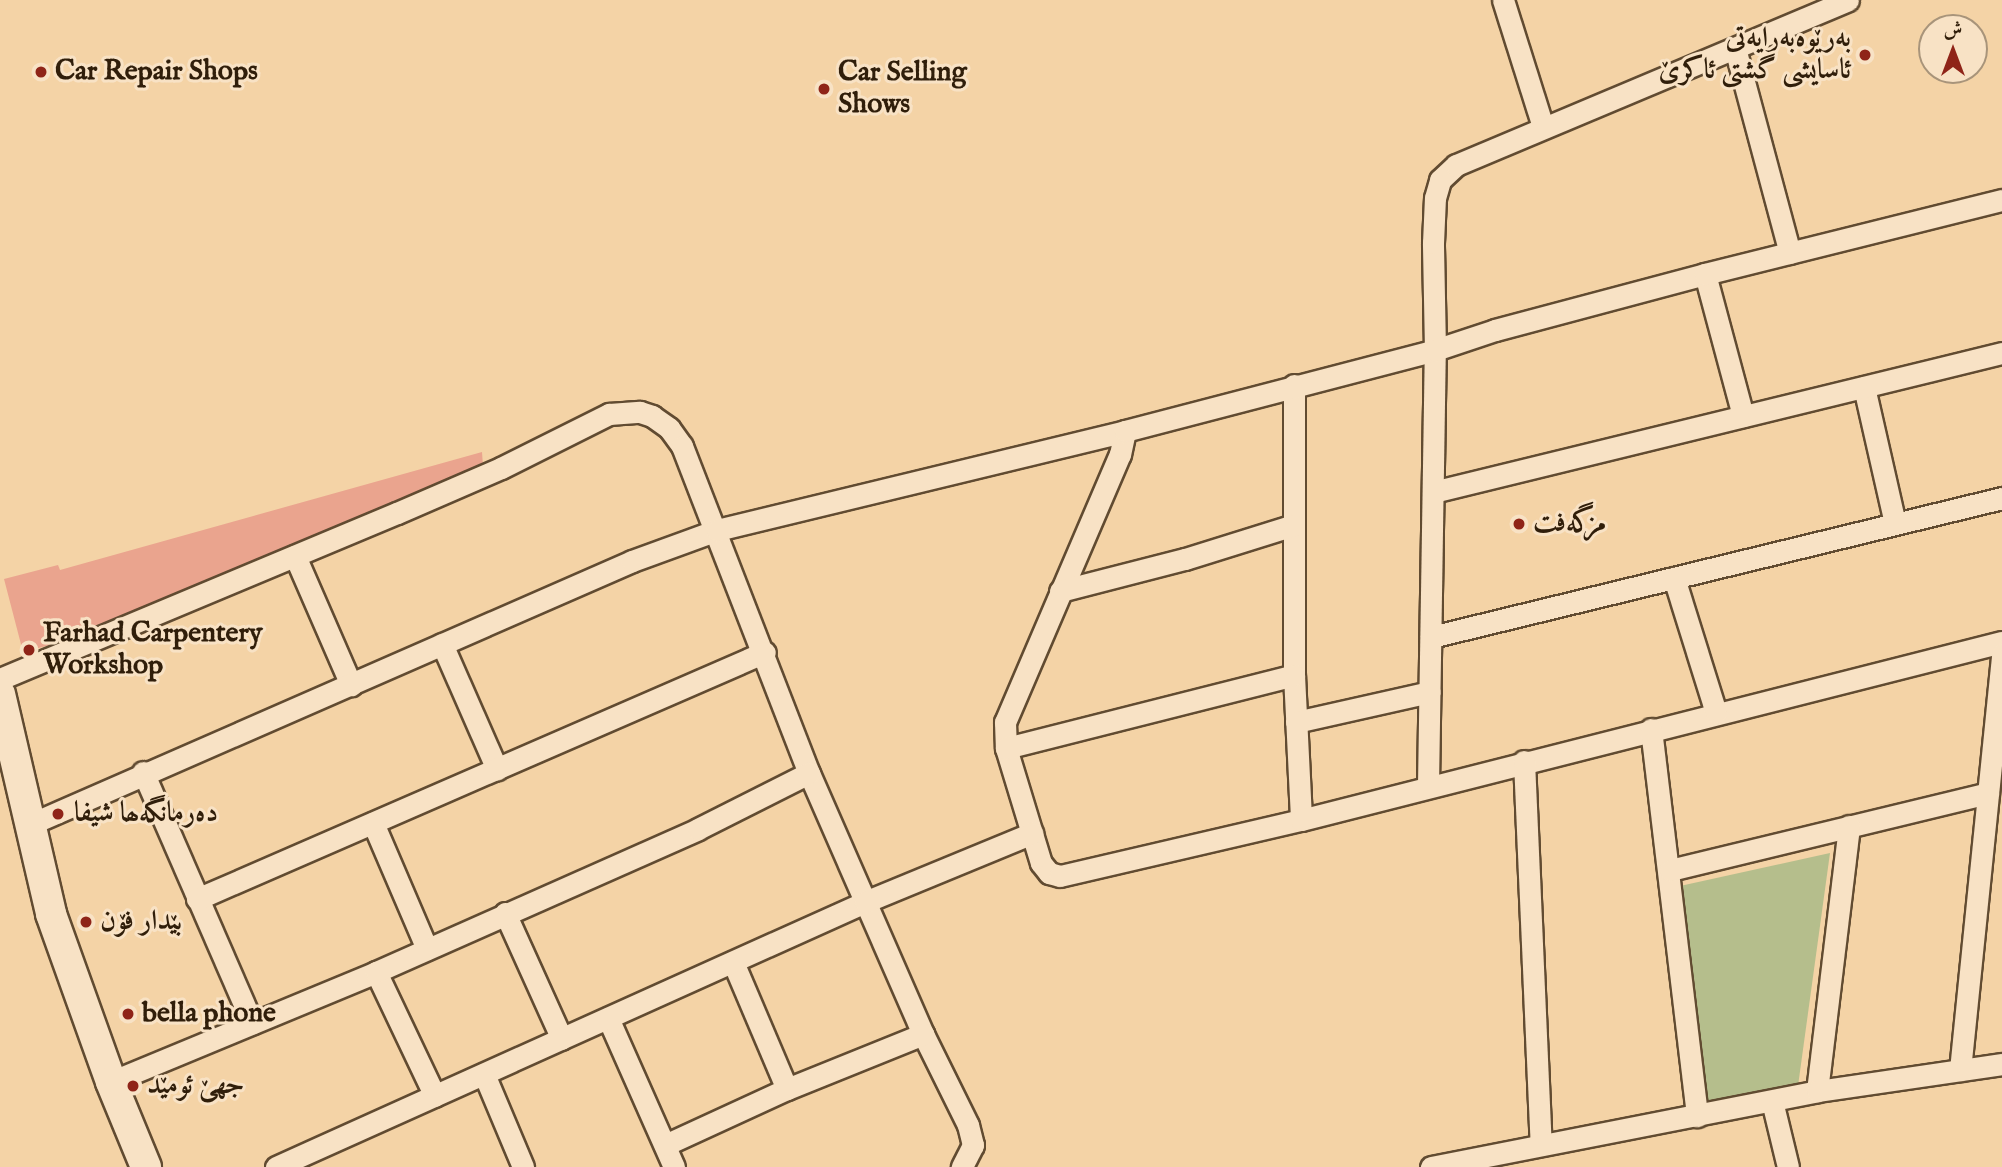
<!DOCTYPE html>
<html>
<head>
<meta charset="utf-8">
<style>
  body { margin:0 }
  #map { position:relative; width:2002px; height:1167px; overflow:hidden; background:#f4d3a6; font-family:"IM FELL English",Amiri,serif }
  div>[style] { position:absolute }
  .green>* { inset:0; background:#b5be8c }
  .building>* { inset:0; background:#eaa48e }
  .roads { filter:drop-shadow(2px 0 #614b31) drop-shadow(-2px 0 #614b31) drop-shadow(0 2px #614b31) drop-shadow(0 -2px #614b31) }
  .street>* { height:21px; margin:-10.5px; padding:0 10.5px; transform-origin:10.5px; border-radius:10.5px; background:#f8e2c5 }
  .secondary>* { height:30px; margin:-15px; padding:0 15px; transform-origin:15px; border-radius:15px; background:#f8e2c5 }
  .dots>* { width:19px; height:19px; translate:-50% -50%; box-sizing:border-box; border:4px solid #f8e2c5; border-radius:50% }
  span { translate:-50% -50%; white-space:nowrap; text-align:center; line-height:1.15; -webkit-text-stroke:6px #f8e2c5; paint-order:stroke }
  .poi-label { font-size:28px; color:#301e0a; font-weight:700 }
  .right { translate:-100% -50%; text-align:right }
  .left { translate:0 -50%; text-align:left }
  .north { position:absolute; left:1918px; top:14px; width:70px; height:70px; box-sizing:border-box; background:#f8e2c5; border:2px solid #a8947a; border-radius:50%; rotate:0deg; font-size:19px; font-weight:700; line-height:28px; text-align:center; color:#301e0a }
  .north::after { content:''; display:block; margin:auto; width:24px; height:32px; background:#8f2418; clip-path:polygon(50% 0,100% 100%,50% 72%,0 100%) }
</style>
</head>
<body>
<div id="map">
  <div class="green">
    <i style="clip-path:polygon(1830px 853px,1798px 1086px,1706px 1102px,1680px 886px)"></i>
  </div>
  <div class="building">
    <i style="clip-path:polygon(482px 452px,483px 466px,77px 638px,23px 652px,4px 579px,58px 565px,60px 570px)"></i>
  </div>
  <div class="roads">
    <div class="street">
      <i style="left:1503px;top:0;width:133px;rotate:72.5deg"></i>
      <i style="left:1735px;top:48px;width:212px;rotate:75deg"></i>
      <i style="left:1705px;top:274px;width:147px;rotate:75deg"></i>
      <i style="left:1294px;top:385px;width:290px;rotate:90deg"></i>
      <i style="left:1294px;top:675px;width:145px;rotate:87.2deg"></i>
      <i style="left:1864px;top:387px;width:140px;rotate:77.2deg"></i>
      <i style="left:1125px;top:431px;width:24px;rotate:102deg"></i>
      <i style="left:1120px;top:454px;width:292px;rotate:113.2deg"></i>
      <i style="left:1005px;top:722px;width:26px;rotate:88deg"></i>
      <i style="left:1006px;top:748px;width:120px;rotate:73.1deg"></i>
      <i style="left:1041px;top:863px;width:13px;rotate:51deg"></i>
      <i style="left:1049px;top:873px;width:11px;rotate:15deg"></i>
      <i style="left:1060px;top:876px;width:247px;rotate:-13.1deg"></i>
      <i style="left:1301px;top:820px;width:723px;rotate:-14.25deg"></i>
      <i style="left:1433px;top:492px;width:586px;rotate:-13.73deg"></i>
      <i style="left:295px;top:556px;width:141px;rotate:66.5deg"></i>
      <i style="left:1674px;top:578px;width:141px;rotate:72.7deg"></i>
      <i style="left:1060px;top:591px;width:129px;rotate:-14.4deg"></i>
      <i style="left:1185px;top:559px;width:114px;rotate:-17.3deg"></i>
      <i style="left:1431px;top:637px;width:588px;rotate:-13.68deg"></i>
      <i style="left:442px;top:644px;width:137px;rotate:66.3deg"></i>
      <i style="left:0;top:679px;width:430px;rotate:-22.7deg"></i>
      <i style="left:397px;top:513px;width:113px;rotate:-23.4deg"></i>
      <i style="left:501px;top:468px;width:121px;rotate:-26.6deg"></i>
      <i style="left:609px;top:414px;width:31px;rotate:-4deg"></i>
      <i style="left:640px;top:412px;width:13px;rotate:18deg"></i>
      <i style="left:652px;top:416px;width:21px;rotate:35deg"></i>
      <i style="left:669px;top:428px;width:22px;rotate:54deg"></i>
      <i style="left:682px;top:446px;width:351px;rotate:68.8deg"></i>
      <i style="left:809px;top:773px;width:285px;rotate:66.4deg"></i>
      <i style="left:923px;top:1034px;width:102px;rotate:63.7deg"></i>
      <i style="left:968px;top:1125px;width:21px;rotate:76deg"></i>
      <i style="left:973px;top:1145px;width:25px;rotate:117deg"></i>
      <i style="left:1296px;top:722px;width:137px;rotate:-12.6deg"></i>
      <i style="left:1651px;top:729px;width:390px;rotate:83.2deg"></i>
      <i style="left:1006px;top:748px;width:297px;rotate:-14.2deg"></i>
      <i style="left:1524px;top:761px;width:384px;rotate:87.5deg"></i>
      <i style="left:143px;top:772px;width:274px;rotate:66.5deg"></i>
      <i style="left:1428px;top:785px;width:435px;rotate:-89.1deg"></i>
      <i style="left:1435px;top:350px;width:107px;rotate:-91.1deg"></i>
      <i style="left:1433px;top:243px;width:45px;rotate:-87.5deg"></i>
      <i style="left:1435px;top:198px;width:19px;rotate:-74deg"></i>
      <i style="left:1440px;top:180px;width:22px;rotate:-43deg"></i>
      <i style="left:1456px;top:165px;width:425px;rotate:-22.8deg"></i>
      <i style="left:373px;top:823px;width:137px;rotate:66.8deg"></i>
      <i style="left:31px;top:824px;width:656px;rotate:-23.63deg"></i>
      <i style="left:632px;top:561px;width:90px;rotate:-20deg"></i>
      <i style="left:717px;top:530px;width:420px;rotate:-13.6deg"></i>
      <i style="left:1125px;top:431px;width:320px;rotate:-14.6deg"></i>
      <i style="left:1435px;top:350px;width:63px;rotate:-18.4deg"></i>
      <i style="left:1495px;top:330px;width:217px;rotate:-14.9deg"></i>
      <i style="left:1705px;top:274px;width:306px;rotate:-14deg"></i>
      <i style="left:1670px;top:870px;width:327px;rotate:-13.6deg"></i>
      <i style="left:197px;top:899px;width:619px;rotate:-23.5deg"></i>
      <i style="left:505px;top:913px;width:138px;rotate:65.7deg"></i>
      <i style="left:733px;top:962px;width:138px;rotate:67deg"></i>
      <i style="left:376px;top:972px;width:137px;rotate:64.6deg"></i>
      <i style="left:608px;top:1018px;width:163px;rotate:66.1deg"></i>
      <i style="left:1960px;top:1070px;width:418px;rotate:-84.2deg"></i>
      <i style="left:484px;top:1074px;width:101px;rotate:67.2deg"></i>
      <i style="left:111px;top:1082px;width:287px;rotate:-22.5deg"></i>
      <i style="left:376px;top:972px;width:352px;rotate:-23.9deg"></i>
      <i style="left:698px;top:829px;width:124px;rotate:-26.8deg"></i>
      <i style="left:1817px;top:1091px;width:267px;rotate:-83.1deg"></i>
      <i style="left:1772px;top:1101px;width:68px;rotate:76.4deg"></i>
      <i style="left:665px;top:1145px;width:134px;rotate:-24.7deg"></i>
      <i style="left:787px;top:1089px;width:147px;rotate:-22deg"></i>
      <i style="left:276px;top:1167px;width:646px;rotate:-24.22deg"></i>
      <i style="left:865px;top:902px;width:181px;rotate:-22.4deg"></i>
      <i style="left:1431px;top:1167px;width:393px;rotate:-11.1deg"></i>
      <i style="left:1817px;top:1091px;width:187px;rotate:-8.3deg"></i>
    </div>
    <div class="secondary">
      <i style="left:0;top:694px;width:226px;rotate:76.9deg"></i>
      <i style="left:51px;top:914px;width:178px;rotate:70.3deg"></i>
      <i style="left:111px;top:1082px;width:92px;rotate:67.6deg"></i>
    </div>
  </div>
  <div class="dots">
    <i style="left:1865px;top:55px;background:#8f2418"></i>
    <i style="left:41px;top:72px;background:#8f2418"></i>
    <i style="left:824px;top:89px;background:#8f2418"></i>
    <i style="left:1519px;top:524px;background:#8f2418"></i>
    <i style="left:29px;top:650px;background:#8f2418"></i>
    <i style="left:58px;top:814px;background:#8f2418"></i>
    <i style="left:86px;top:922px;background:#8f2418"></i>
    <i style="left:128px;top:1014px;background:#8f2418"></i>
    <i style="left:133px;top:1086px;background:#8f2418"></i>
  </div>
  <div class="poi-label">
    <span class="right" style="left:1851px;top:55px">بەرێوەبەرایەتی<br>ئاسایشی گشتی ئاکرێ</span>
    <span class="left" style="left:55px;top:72px">Car Repair Shops</span>
    <span class="left" style="left:838px;top:89px">Car Selling<br>Shows</span>
    <span class="left" style="left:1533px;top:524px">مزگەفت</span>
    <span class="left" style="left:43px;top:650px">Farhad Carpentery<br>Workshop</span>
    <span class="left" style="left:74px;top:814px">دەرمانگەھا شیفا</span>
    <span class="left" style="left:100px;top:922px">بێدار فۆن</span>
    <span class="left" style="left:142px;top:1014px">bella phone</span>
    <span class="left" style="left:147px;top:1086px">جھێ ئومێد</span>
  </div>
  <div class="north">ش</div>
</div>
</body>
</html>
